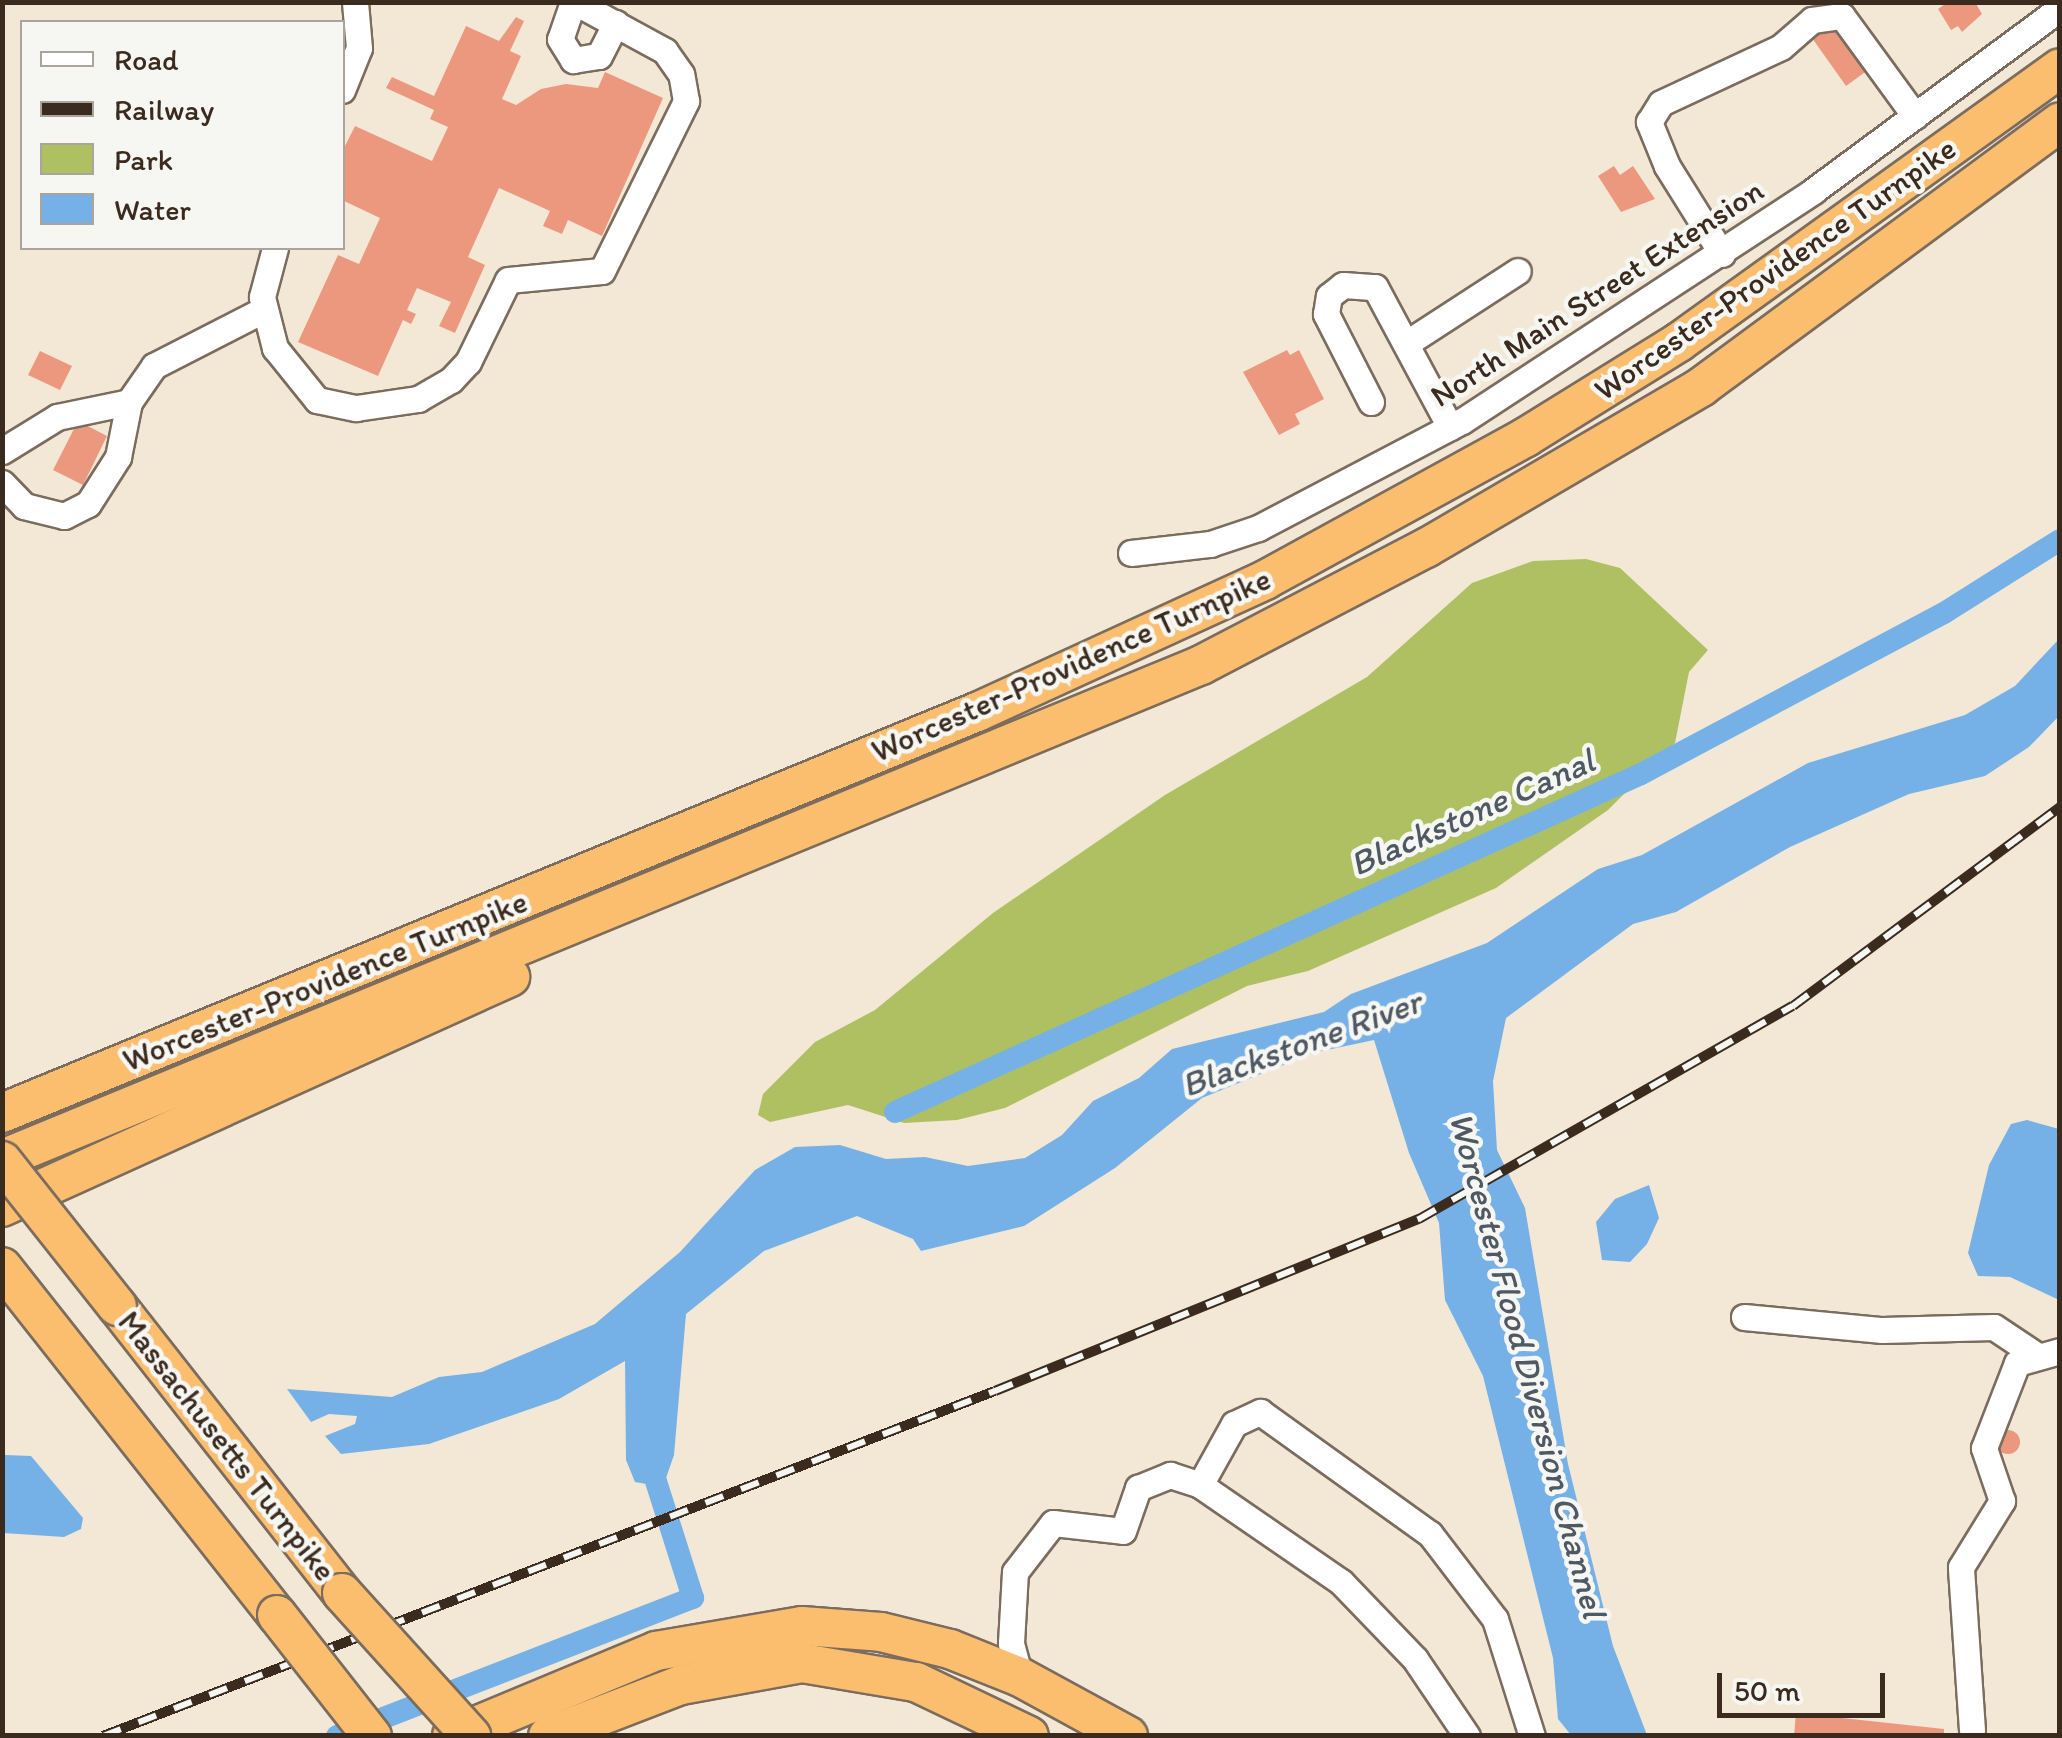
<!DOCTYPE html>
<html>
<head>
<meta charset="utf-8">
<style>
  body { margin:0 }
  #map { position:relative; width:2062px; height:1738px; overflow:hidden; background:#f3e8d5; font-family:Itim,sans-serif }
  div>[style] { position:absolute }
  .green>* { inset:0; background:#afc063 }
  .water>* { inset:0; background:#75b1e7 }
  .canal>* { height:22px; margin:-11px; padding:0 11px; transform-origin:11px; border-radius:11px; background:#75b1e7 }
  .building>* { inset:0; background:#ec987f }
  .round { border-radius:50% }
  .roads { filter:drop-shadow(2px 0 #7b6c5e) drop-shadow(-2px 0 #7b6c5e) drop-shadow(0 2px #7b6c5e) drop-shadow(0 -2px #7b6c5e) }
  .minor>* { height:25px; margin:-12.5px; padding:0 12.5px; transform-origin:12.5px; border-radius:12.5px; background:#fff }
  .highway>* { height:38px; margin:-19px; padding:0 19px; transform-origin:19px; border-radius:19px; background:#fbbd6e }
  .rail>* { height:10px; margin-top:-5px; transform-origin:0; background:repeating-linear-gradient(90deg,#f6f6f2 0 19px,#3b2a1e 0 38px); box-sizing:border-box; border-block:2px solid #3b2a1e }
  .bridges { filter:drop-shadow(2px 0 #7b6c5e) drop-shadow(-2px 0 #7b6c5e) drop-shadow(0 2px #7b6c5e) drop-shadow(0 -2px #7b6c5e) }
  .highway-bridge>* { height:38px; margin:-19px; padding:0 19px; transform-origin:19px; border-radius:19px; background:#fbbd6e }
  span { translate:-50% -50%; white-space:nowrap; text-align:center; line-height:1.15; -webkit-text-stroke:9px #f6f6f2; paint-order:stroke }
  .street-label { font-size:32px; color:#3b2a1e }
  .water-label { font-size:35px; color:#4f5964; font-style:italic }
  .frame { position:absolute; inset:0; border:5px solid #3b2a1e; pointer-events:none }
  .legend { position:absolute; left:20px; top:20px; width:325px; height:230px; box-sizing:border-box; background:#f6f6f2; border:2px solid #aba49d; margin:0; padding:12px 18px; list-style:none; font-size:30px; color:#3b2a1e }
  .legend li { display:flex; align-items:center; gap:20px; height:50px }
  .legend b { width:50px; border:2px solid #aba49d }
  .scale { position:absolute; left:1717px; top:1673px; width:168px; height:45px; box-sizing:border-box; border:5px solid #3b2a1e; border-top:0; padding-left:12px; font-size:30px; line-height:35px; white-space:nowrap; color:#3b2a1e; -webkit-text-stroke:8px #f6f6f2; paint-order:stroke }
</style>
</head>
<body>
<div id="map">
  <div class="green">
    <i style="clip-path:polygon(1586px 559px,1620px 568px,1708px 650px,1689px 672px,1675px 743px,1608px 810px,1496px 888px,1308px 971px,1247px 986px,1005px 1108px,957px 1120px,904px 1123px,848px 1105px,770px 1122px,758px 1115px,763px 1094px,815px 1042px,875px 1010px,993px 913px,1165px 795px,1367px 677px,1472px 583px,1533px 561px)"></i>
  </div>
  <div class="water">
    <i style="clip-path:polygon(2059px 639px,2059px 716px,2029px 747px,1985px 776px,1909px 794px,1790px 847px,1676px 912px,1633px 924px,1506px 1018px,1493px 1081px,1497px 1150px,1525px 1208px,1568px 1464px,1613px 1646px,1647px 1735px,1571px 1735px,1558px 1719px,1553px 1658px,1483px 1376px,1445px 1300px,1439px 1223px,1409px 1153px,1374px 1040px,1313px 1053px,1202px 1098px,1115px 1168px,1024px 1226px,921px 1251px,913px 1239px,857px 1216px,764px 1251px,686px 1314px,674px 1455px,666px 1478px,652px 1485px,635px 1482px,626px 1460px,625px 1361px,559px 1399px,429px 1444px,341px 1454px,325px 1436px,355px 1424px,357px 1416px,329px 1414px,311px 1422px,287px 1389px,392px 1397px,439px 1377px,482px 1372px,595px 1324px,680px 1252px,755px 1170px,795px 1147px,840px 1145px,886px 1159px,925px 1157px,968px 1166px,1025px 1158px,1062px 1135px,1093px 1101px,1139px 1078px,1172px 1049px,1324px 1012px,1351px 994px,1487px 943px,1598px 869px,1642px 855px,1808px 763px,1965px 715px,2015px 686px)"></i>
    <i style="clip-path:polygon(2027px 1120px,2059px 1129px,2059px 1300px,2010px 1277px,1978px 1276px,1968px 1253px,1989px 1165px,2011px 1124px)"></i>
    <i style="clip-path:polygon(1649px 1185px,1659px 1218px,1647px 1244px,1630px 1262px,1602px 1260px,1596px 1222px,1615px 1199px)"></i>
    <i style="clip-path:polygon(5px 1455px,31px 1456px,83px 1518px,81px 1529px,64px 1537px,3px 1533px)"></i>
  </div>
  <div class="canal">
    <i style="left:895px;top:1112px;width:819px;rotate:-24.37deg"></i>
    <i style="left:1641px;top:774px;width:343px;rotate:-28deg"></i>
    <i style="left:1944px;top:613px;width:137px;rotate:-32.2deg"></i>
    <i style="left:337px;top:1736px;width:382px;rotate:-21.2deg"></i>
    <i style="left:693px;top:1598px;width:149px;rotate:-107.6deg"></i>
  </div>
  <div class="building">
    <i style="clip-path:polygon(1948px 2px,1975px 2px,1982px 14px,1962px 32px,1958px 26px,1951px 30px,1938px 9px)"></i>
    <i style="clip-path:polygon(516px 17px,524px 21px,510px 51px,521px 56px,502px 99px,516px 105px,541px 89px,566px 84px,598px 88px,605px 72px,663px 98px,602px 236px,568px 220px,562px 234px,543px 226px,550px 211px,499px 188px,468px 257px,485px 265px,455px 333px,439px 326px,451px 302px,417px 288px,407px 310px,416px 314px,411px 324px,403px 320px,378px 376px,298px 342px,338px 255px,359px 264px,380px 218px,342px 200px,342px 152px,355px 126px,432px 161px,448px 127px,430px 119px,434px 110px,386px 88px,392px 77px,434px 96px,466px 26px,499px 41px)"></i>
    <i style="clip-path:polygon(1836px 25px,1868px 70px,1846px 86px,1812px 38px)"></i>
    <i style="clip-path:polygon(1614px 166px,1620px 175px,1633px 166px,1655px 199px,1621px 212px,1598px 176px)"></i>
    <i style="clip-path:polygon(1287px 350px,1290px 355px,1299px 350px,1324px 399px,1295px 414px,1300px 424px,1279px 435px,1243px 372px)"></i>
    <i style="clip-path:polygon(40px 351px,72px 366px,60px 390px,28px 375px)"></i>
    <i style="clip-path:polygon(78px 421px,107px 436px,83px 485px,53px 470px)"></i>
    <i class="round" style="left:1996px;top:1430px;width:24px;height:24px"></i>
    <i style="clip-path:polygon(1796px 1713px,1944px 1729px,1944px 1736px,1794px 1736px)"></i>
  </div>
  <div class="roads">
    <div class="minor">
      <i style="left:573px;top:2px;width:39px;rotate:109deg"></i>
      <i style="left:560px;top:39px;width:25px;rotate:58deg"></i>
      <i style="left:573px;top:60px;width:26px;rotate:-9deg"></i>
      <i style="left:599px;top:56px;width:37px;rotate:-63deg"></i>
      <i style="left:342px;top:90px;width:45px;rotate:-68deg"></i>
      <i style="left:359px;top:48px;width:46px;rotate:-95deg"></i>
      <i style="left:275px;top:248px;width:51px;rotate:104.9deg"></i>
      <i style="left:262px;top:297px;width:53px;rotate:75.7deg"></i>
      <i style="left:275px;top:348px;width:67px;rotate:51.1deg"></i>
      <i style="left:317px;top:400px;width:40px;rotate:12deg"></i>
      <i style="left:356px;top:408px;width:63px;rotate:-8.3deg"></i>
      <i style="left:418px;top:399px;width:38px;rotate:-30deg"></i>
      <i style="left:451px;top:380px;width:25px;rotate:-47deg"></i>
      <i style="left:468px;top:362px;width:91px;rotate:-64deg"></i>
      <i style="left:508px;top:280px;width:94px;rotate:-5.5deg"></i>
      <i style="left:602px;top:271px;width:190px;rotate:-63.7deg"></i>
      <i style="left:686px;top:101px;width:27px;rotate:-100deg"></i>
      <i style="left:681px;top:74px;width:28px;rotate:-125deg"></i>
      <i style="left:665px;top:51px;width:102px;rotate:-151.4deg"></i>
      <i style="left:1722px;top:254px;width:104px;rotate:-122deg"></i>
      <i style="left:1667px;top:166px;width:48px;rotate:-112.2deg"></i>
      <i style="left:1649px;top:122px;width:22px;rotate:-58deg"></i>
      <i style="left:1661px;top:103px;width:132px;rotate:-25deg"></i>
      <i style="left:1781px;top:47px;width:41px;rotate:-41.1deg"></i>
      <i style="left:1812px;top:20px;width:30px;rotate:-8deg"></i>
      <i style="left:1842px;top:16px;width:124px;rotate:53.9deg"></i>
      <i style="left:1407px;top:343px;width:132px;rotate:-33deg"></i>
      <i style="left:1371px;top:402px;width:99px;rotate:-117.1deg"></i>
      <i style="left:1326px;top:314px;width:18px;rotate:-81deg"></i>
      <i style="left:1329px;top:296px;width:18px;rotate:-38deg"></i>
      <i style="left:1343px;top:285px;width:32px;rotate:4deg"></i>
      <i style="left:1375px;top:287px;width:159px;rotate:61.8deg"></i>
      <i style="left:2px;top:451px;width:65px;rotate:-31.7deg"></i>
      <i style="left:57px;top:417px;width:74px;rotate:-11.8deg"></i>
      <i style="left:2px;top:483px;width:32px;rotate:46deg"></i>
      <i style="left:24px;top:506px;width:41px;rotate:14deg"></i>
      <i style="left:64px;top:516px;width:27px;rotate:-27deg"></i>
      <i style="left:88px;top:504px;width:56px;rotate:-57.4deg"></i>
      <i style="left:118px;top:457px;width:56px;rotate:-78.7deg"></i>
      <i style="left:129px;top:402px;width:44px;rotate:-55.2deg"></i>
      <i style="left:154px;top:366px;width:123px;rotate:-27.2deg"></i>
      <i style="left:1131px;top:553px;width:80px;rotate:-6.5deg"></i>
      <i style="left:1210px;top:544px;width:51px;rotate:-18.4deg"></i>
      <i style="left:1258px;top:528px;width:230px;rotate:-27.7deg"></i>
      <i style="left:1462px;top:421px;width:420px;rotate:-33.2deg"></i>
      <i style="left:1813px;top:191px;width:307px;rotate:-36.5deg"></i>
      <i style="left:1744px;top:1317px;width:139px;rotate:5.4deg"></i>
      <i style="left:1882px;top:1330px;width:112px;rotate:-1.5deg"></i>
      <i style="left:1994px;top:1327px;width:50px;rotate:33.7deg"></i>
      <i style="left:1200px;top:1485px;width:70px;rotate:-60.9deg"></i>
      <i style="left:1234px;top:1424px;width:29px;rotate:-25deg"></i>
      <i style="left:1260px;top:1412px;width:209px;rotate:35.7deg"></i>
      <i style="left:1430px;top:1534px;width:107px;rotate:52.6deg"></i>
      <i style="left:1495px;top:1619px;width:123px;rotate:72.5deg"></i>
      <i style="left:1020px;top:1677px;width:35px;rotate:-105deg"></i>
      <i style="left:1011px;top:1643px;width:71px;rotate:-86.8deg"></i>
      <i style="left:1015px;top:1572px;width:62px;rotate:-52.2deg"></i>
      <i style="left:1053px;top:1523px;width:70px;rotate:6.5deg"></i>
      <i style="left:1123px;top:1531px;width:46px;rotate:-70.8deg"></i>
      <i style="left:1138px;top:1488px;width:35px;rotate:-22deg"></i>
      <i style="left:1170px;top:1475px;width:32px;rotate:18deg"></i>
      <i style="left:1200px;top:1485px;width:171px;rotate:34.5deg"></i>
      <i style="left:1341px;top:1582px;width:107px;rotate:46.1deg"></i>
      <i style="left:1415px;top:1659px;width:93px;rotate:56deg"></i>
      <i style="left:1972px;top:1730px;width:163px;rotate:-93.9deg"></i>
      <i style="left:1961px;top:1567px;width:78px;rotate:-58.2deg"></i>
      <i style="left:2002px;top:1501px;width:56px;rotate:-108.8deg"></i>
      <i style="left:1984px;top:1448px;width:91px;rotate:-68.8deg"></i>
      <i style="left:2017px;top:1363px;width:45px;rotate:-15.6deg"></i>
    </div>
    <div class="highway">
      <i style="left:2px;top:1113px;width:1054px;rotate:-22.36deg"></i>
      <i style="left:977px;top:712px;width:317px;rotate:-24.6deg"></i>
      <i style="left:1265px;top:580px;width:298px;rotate:-28.7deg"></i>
      <i style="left:1526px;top:437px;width:180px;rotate:-31.8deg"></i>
      <i style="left:1679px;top:342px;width:469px;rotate:-35.7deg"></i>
      <i style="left:2px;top:1159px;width:1297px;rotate:-22.39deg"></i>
      <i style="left:1201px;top:665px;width:254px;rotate:-27.5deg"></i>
      <i style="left:1426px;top:548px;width:319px;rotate:-30.3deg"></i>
      <i style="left:1701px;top:387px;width:446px;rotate:-36.4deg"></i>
      <i style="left:2px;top:1207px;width:558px;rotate:-24.36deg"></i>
      <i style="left:2px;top:1267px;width:444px;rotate:51.7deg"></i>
      <i style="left:117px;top:1306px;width:365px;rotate:51.9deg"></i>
      <i style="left:452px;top:1736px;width:221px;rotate:-22.6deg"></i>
      <i style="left:656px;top:1651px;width:148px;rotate:-9.7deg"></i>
      <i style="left:802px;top:1626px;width:79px;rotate:4.3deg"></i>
      <i style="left:881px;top:1632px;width:71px;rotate:13.8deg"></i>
      <i style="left:950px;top:1649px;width:75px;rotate:21.8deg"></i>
      <i style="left:1020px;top:1677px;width:123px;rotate:28.6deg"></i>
      <i style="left:548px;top:1736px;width:142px;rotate:-21deg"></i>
      <i style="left:681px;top:1685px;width:123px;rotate:-10.3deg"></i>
      <i style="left:802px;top:1663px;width:116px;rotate:9.5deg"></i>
      <i style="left:916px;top:1682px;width:125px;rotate:25.5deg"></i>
    </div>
  </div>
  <div class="rail">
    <i style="left:103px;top:1736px;width:956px;rotate:-21.15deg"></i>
    <i style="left:995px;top:1391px;width:458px;rotate:-22.1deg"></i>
    <i style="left:1419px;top:1219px;width:430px;rotate:-29.7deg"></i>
    <i style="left:1793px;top:1006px;width:333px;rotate:-36.7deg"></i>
  </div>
  <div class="bridges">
    <div class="highway-bridge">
      <i style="left:2px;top:1161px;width:185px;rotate:51.6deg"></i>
      <i style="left:342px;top:1593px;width:193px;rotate:47.9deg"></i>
      <i style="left:277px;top:1615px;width:154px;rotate:51.9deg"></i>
    </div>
  </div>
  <div class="street-label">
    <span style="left:1775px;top:269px;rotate:-35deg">Worcester-Providence Turnpike</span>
    <span style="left:1597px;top:293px;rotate:-33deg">North Main Street Extension</span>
    <span style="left:1071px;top:665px;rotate:-24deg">Worcester-Providence Turnpike</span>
    <span style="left:325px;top:981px;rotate:-22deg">Worcester-Providence Turnpike</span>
    <span style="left:227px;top:1446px;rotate:52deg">Massachusetts Turnpike</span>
  </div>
  <div class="water-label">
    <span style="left:1472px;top:812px;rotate:-24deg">Blackstone Canal</span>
    <span style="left:1301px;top:1043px;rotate:-20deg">Blackstone River</span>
    <span style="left:1528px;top:1365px;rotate:75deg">Worcester Flood Diversion Channel</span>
  </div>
  <div class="frame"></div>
  <ul class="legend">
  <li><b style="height:12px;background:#fff"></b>Road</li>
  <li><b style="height:12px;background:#3b2a1e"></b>Railway</li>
  <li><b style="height:28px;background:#afc063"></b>Park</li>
  <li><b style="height:28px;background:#75b1e7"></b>Water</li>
  </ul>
  <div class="scale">50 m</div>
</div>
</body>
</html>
